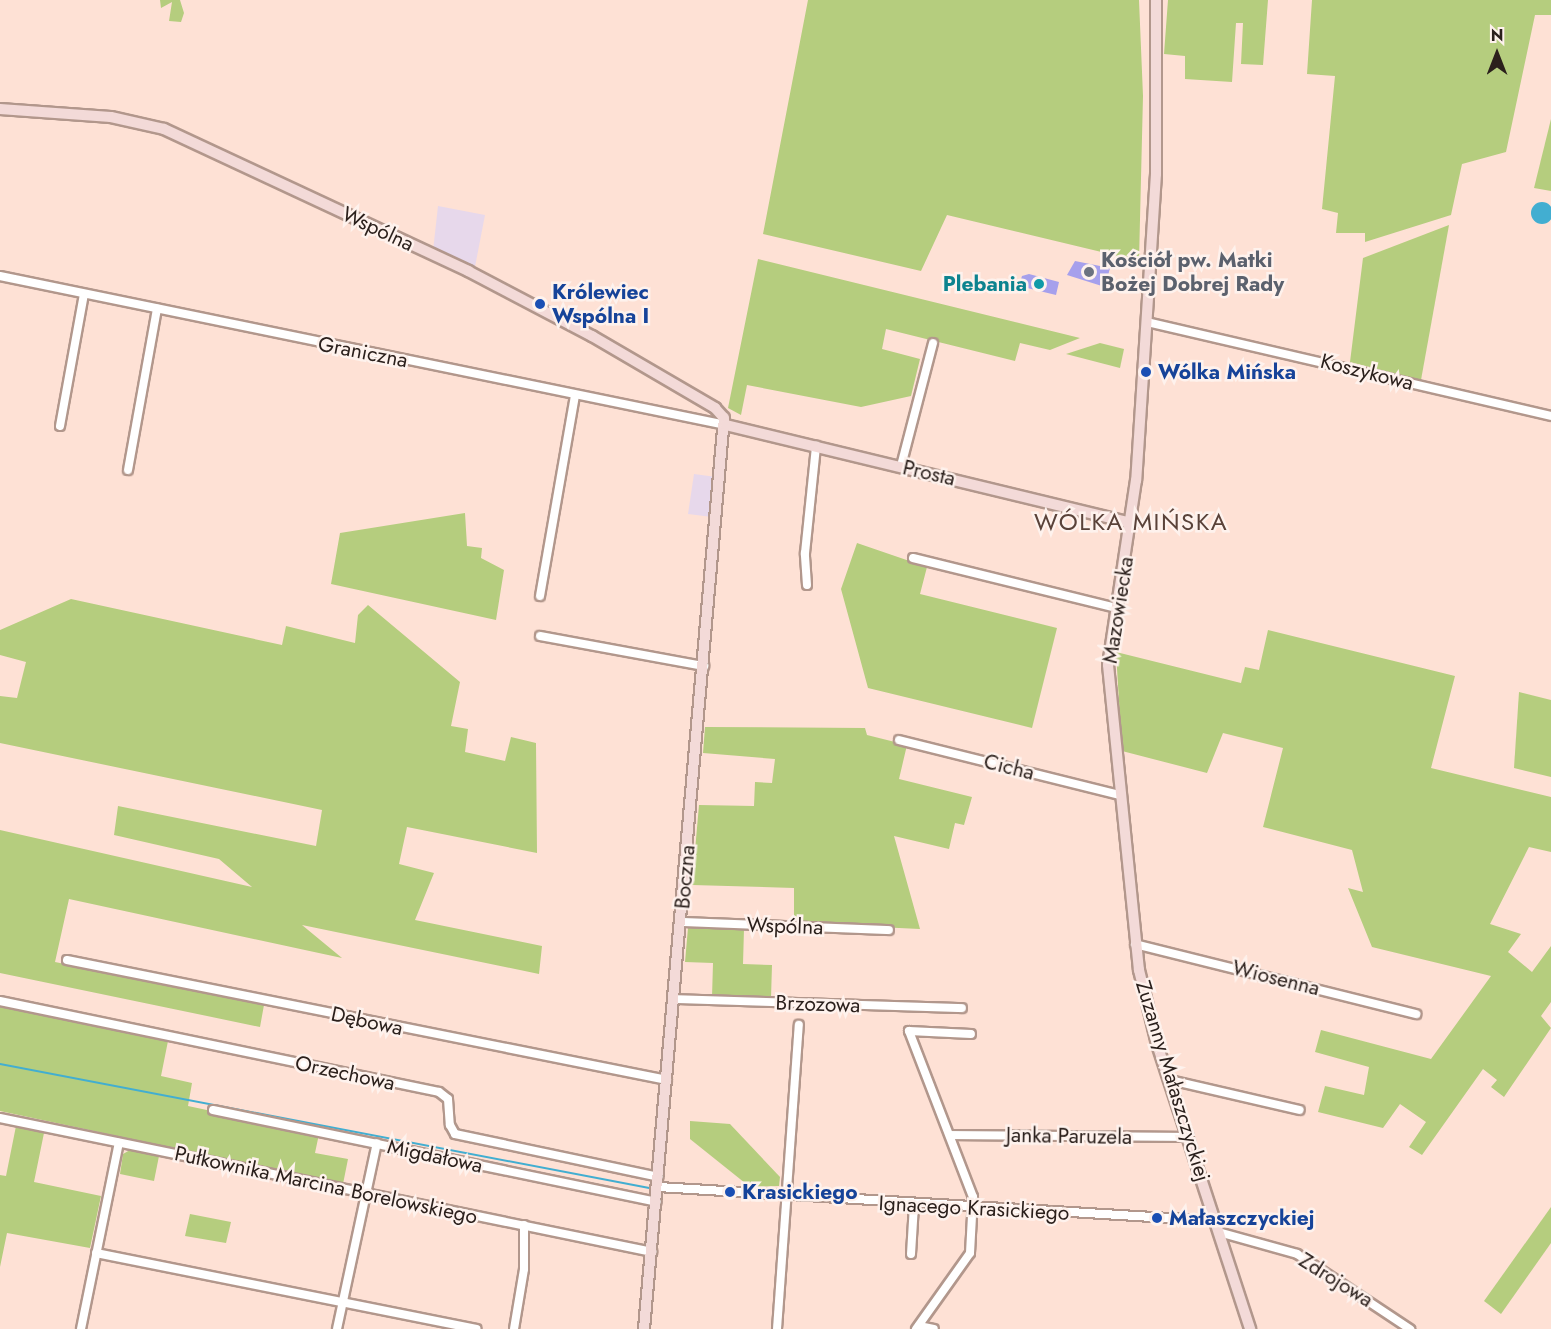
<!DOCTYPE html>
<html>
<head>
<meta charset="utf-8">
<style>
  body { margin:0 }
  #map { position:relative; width:1551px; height:1329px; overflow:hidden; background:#fee1d5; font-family:Jost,sans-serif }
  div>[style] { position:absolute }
  .commercial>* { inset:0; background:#e7d8eb }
  .green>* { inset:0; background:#b5cd7e }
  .water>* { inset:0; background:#42aed1 }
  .round { border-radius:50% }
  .stream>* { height:2px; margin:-1px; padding:0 1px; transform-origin:1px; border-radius:1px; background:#42aed1 }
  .building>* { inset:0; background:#a6a0ec }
  .roads { filter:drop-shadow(2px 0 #b2978c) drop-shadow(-2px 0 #b2978c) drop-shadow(0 2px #b2978c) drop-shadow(0 -2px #b2978c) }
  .street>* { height:8px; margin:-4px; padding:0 4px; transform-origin:4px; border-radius:4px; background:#fff }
  .secondary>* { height:10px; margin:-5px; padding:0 5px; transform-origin:5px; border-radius:5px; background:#f3dad8 }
  .dots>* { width:16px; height:16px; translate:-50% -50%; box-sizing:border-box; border:3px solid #fef2ed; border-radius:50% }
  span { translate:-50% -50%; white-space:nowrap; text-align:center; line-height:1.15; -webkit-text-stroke:5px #fef2ed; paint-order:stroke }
  .street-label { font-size:21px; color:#2b201c }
  .worship-label { font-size:21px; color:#5b616d; font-weight:700 }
  .left { translate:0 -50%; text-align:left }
  .culture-label { font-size:21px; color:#0d838f; font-weight:700 }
  .right { translate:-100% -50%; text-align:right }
  .transit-label { font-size:21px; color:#164399; font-weight:700 }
  .quarter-label { font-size:24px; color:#5a4239; letter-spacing:1.5px }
  .north { position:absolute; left:1467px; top:24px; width:60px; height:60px; -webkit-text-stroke:4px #fef2ed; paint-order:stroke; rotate:0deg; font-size:16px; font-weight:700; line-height:24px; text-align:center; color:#2b201c }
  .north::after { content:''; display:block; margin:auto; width:21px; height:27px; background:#2b201c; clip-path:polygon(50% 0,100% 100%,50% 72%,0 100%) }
</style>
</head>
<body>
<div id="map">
  <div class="commercial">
    <i style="clip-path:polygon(438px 206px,485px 215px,474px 272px,433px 251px)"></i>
    <i style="clip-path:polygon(694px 474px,716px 477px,712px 517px,688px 514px)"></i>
  </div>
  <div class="green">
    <i style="clip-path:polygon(160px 0,180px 0,184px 13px,181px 22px,169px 21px,172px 2px,161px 8px)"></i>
    <i style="clip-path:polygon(808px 0,1139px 0,1143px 96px,1139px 261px,947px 215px,921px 271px,763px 234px)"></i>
    <i style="clip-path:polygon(1168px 0,1268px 0,1263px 65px,1241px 64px,1243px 23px,1236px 23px,1232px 82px,1185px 79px,1185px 56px,1164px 54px)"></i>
    <i style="clip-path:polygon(1312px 0,1551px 0,1551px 15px,1535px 15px,1506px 152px,1462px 164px,1451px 215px,1365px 242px,1365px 233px,1336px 233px,1338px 213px,1322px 209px,1335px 76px,1307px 74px)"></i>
    <i style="clip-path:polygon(1551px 119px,1551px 191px,1534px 188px)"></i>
    <i style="clip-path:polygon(1449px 225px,1421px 380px,1350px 362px,1363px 258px)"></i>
    <i style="clip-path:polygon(758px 259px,1080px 338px,1050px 350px,1020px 343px,1015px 361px,886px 329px,882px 349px,920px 359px,911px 396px,861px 407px,747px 385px,741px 415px,728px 408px)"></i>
    <i style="clip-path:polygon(1100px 343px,1124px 349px,1120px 368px,1066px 354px)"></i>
    <i style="clip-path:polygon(465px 513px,467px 546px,482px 548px,481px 558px,504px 570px,496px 620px,331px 584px,340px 533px)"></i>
    <i style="clip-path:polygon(857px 543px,927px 567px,920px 594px,1057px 628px,1032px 728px,868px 688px,841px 589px)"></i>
    <i style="clip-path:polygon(71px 599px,282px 645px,286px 626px,355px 643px,358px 615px,368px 605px,460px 682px,451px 726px,468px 729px,465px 752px,505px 761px,511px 737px,536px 743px,537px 853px,407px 827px,399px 864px,434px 873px,415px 920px,542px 946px,539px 974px,302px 925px,342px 958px,69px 899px,55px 962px,264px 1005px,260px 1027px,0 973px,0 830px,252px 887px,219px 859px,114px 835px,118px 806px,316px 846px,322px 810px,0 743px,0 696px,17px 698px,26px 662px,0 655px,0 630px)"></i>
    <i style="clip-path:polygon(1268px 630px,1455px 676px,1431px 768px,1551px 797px,1551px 852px,1529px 847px,1490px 924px,1521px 934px,1508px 952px,1532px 972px,1551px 946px,1551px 1002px,1541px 1016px,1551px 1028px,1504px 1097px,1491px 1087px,1497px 1080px,1483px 1069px,1422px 1155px,1409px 1147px,1426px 1122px,1400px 1104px,1383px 1128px,1318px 1112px,1325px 1086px,1364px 1095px,1369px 1067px,1315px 1052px,1321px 1030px,1431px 1059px,1491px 976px,1372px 947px,1348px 888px,1363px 892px,1352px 850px,1263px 827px,1283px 748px,1223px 733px,1207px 773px,1122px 751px,1116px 652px,1241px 683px,1245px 667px,1259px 670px)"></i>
    <i style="clip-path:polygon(1519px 692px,1551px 700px,1551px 777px,1514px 768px)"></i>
    <i style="clip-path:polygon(705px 727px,865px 728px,867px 735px,907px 745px,899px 779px,972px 797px,964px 825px,955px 823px,949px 849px,894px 836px,920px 929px,794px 923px,794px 888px,692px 885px,699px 805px,754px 806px,755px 782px,772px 783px,775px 759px,703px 753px)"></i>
    <i style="clip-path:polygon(688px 928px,744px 929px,743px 964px,772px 965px,771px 998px,712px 997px,713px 963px,685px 962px)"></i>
    <i style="clip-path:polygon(0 1007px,168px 1041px,161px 1076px,192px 1083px,188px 1106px,319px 1134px,315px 1153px,348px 1159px,343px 1184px,0 1111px)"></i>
    <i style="clip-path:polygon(690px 1121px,730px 1124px,780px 1177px,779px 1186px,750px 1187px,690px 1139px)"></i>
    <i style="clip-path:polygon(16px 1126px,44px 1133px,34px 1182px,101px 1196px,90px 1248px,7px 1233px,0 1267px,0 1175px,6px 1176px)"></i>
    <i style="clip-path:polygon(130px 1150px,159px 1156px,154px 1181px,120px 1174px,123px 1154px)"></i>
    <i style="clip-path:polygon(1551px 1207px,1551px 1243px,1501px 1314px,1484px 1301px)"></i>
    <i style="clip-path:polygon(190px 1214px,231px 1222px,226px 1243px,185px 1236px)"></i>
  </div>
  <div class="water">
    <i class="round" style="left:1531px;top:202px;width:22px;height:22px"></i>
  </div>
  <div class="stream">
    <i style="left:0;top:1064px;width:661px;rotate:10.82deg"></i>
  </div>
  <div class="building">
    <i style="clip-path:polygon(1075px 261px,1110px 268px,1105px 287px,1067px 275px)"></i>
    <i style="clip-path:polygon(1029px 274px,1059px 282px,1056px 295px,1019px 286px,1022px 276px)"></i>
  </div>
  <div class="roads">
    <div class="street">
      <i style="left:0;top:276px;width:741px;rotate:11.6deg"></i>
      <i style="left:1147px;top:322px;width:415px;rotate:13.1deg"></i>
      <i style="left:60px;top:426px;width:134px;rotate:-79.7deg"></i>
      <i style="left:901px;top:466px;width:127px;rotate:-75.4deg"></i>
      <i style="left:128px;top:470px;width:164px;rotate:-79.8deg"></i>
      <i style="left:913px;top:558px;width:209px;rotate:13.8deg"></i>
      <i style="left:807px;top:585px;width:32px;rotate:-94deg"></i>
      <i style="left:805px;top:553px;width:108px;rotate:-84.1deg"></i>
      <i style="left:540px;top:596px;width:204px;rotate:-80.1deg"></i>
      <i style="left:540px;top:636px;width:167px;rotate:10.4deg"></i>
      <i style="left:899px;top:740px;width:227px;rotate:14deg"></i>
      <i style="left:681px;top:922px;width:208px;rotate:2.2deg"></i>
      <i style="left:1135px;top:944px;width:290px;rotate:14deg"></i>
      <i style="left:67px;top:960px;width:612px;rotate:11.31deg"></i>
      <i style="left:674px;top:999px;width:288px;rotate:1.8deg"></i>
      <i style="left:0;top:1001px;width:448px;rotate:11.7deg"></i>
      <i style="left:439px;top:1092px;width:11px;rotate:38deg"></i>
      <i style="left:448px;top:1099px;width:26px;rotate:86deg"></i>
      <i style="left:450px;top:1125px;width:10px;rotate:61deg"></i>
      <i style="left:455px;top:1134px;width:208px;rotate:11.9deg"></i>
      <i style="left:1170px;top:1080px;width:133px;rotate:13deg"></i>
      <i style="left:213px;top:1110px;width:453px;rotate:11.7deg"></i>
      <i style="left:0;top:1118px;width:666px;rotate:11.61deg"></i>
      <i style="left:950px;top:1135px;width:239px;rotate:0.5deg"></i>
      <i style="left:658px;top:1187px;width:561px;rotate:3.47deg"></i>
      <i style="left:1222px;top:1233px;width:78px;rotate:15.6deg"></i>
      <i style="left:1297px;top:1254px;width:136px;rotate:33.6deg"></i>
      <i style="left:96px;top:1253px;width:388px;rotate:11.3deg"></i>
      <i style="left:911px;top:1254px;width:49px;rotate:-86.5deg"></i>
      <i style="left:919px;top:1326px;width:15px;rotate:11deg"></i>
      <i style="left:81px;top:1329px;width:190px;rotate:-78.5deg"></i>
      <i style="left:337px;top:1329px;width:190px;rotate:-77.9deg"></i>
      <i style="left:514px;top:1329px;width:61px;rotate:-80.5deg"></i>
      <i style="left:524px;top:1269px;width:44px;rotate:-90deg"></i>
      <i style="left:777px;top:1329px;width:305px;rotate:-85.9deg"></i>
      <i style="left:916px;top:1329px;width:93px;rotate:-54.6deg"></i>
      <i style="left:970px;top:1253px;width:56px;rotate:-86.9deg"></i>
      <i style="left:973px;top:1197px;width:178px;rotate:-111.1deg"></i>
      <i style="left:909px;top:1031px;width:62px;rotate:2.8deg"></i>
    </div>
    <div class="secondary">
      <i style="left:1156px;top:0;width:174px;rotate:90deg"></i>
      <i style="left:1156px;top:174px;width:307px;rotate:93.7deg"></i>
      <i style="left:1136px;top:480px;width:187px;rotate:98.6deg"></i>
      <i style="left:1108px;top:665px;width:307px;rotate:84.2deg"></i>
      <i style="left:1139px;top:970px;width:76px;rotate:76.3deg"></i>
      <i style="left:1157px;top:1044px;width:300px;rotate:71.9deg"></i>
      <i style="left:0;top:109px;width:111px;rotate:4.1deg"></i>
      <i style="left:111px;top:117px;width:54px;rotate:12.8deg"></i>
      <i style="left:164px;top:129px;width:336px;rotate:25deg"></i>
      <i style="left:468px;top:271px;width:140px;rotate:27.7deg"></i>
      <i style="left:592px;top:336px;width:143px;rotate:30.3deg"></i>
      <i style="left:715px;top:408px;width:13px;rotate:48deg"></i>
      <i style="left:724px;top:418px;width:915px;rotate:95.02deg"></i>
      <i style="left:726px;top:425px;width:418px;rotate:13.6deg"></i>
    </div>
  </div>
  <div class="dots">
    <i style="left:1089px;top:272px;background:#6b7280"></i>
    <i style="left:1039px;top:284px;background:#0f9aa8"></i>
    <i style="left:540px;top:304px;background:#1a4fb4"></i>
    <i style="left:1146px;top:372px;background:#1a4fb4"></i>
    <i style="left:730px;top:1192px;background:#1a4fb4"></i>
    <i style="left:1157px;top:1218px;background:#1a4fb4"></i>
  </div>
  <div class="street-label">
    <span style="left:378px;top:229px;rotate:25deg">Wspólna</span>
    <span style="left:363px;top:352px;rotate:11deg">Graniczna</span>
    <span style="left:1367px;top:372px;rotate:14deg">Koszykowa</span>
    <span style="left:929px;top:473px;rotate:13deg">Prosta</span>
    <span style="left:1118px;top:610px;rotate:-81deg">Mazowiecka</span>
    <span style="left:1009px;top:767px;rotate:14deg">Cicha</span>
    <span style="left:685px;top:877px;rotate:-85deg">Boczna</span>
    <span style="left:785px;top:926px;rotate:2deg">Wspólna</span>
    <span style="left:1276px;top:978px;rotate:14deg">Wiosenna</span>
    <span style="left:818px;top:1004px;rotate:2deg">Brzozowa</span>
    <span style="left:367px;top:1021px;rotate:12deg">Dębowa</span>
    <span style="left:345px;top:1073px;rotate:12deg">Orzechowa</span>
    <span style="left:1173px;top:1081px;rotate:73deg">Zuzanny Małaszczyckiej</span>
    <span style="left:1069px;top:1136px;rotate:1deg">Janka Paruzela</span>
    <span style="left:435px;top:1156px;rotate:12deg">Migdałowa</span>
    <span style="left:326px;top:1185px;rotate:12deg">Pułkownika Marcina Borelowskiego</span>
    <span style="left:974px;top:1208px;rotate:3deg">Ignacego Krasickiego</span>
    <span style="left:1336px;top:1280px;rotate:32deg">Zdrojowa</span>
  </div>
  <div class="worship-label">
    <span class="left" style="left:1101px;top:272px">Kościół pw. Matki<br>Bożej Dobrej Rady</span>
  </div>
  <div class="culture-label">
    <span class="right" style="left:1027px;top:284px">Plebania</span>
  </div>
  <div class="transit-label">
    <span class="left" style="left:552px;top:304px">Królewiec<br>Wspólna I</span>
    <span class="left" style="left:1158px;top:372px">Wólka Mińska</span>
    <span class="left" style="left:742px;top:1192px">Krasickiego</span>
    <span class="left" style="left:1169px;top:1218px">Małaszczyckiej</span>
  </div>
  <div class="quarter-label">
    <span style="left:1131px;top:522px">WÓLKA MIŃSKA</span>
  </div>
  <div class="north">N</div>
</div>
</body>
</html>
